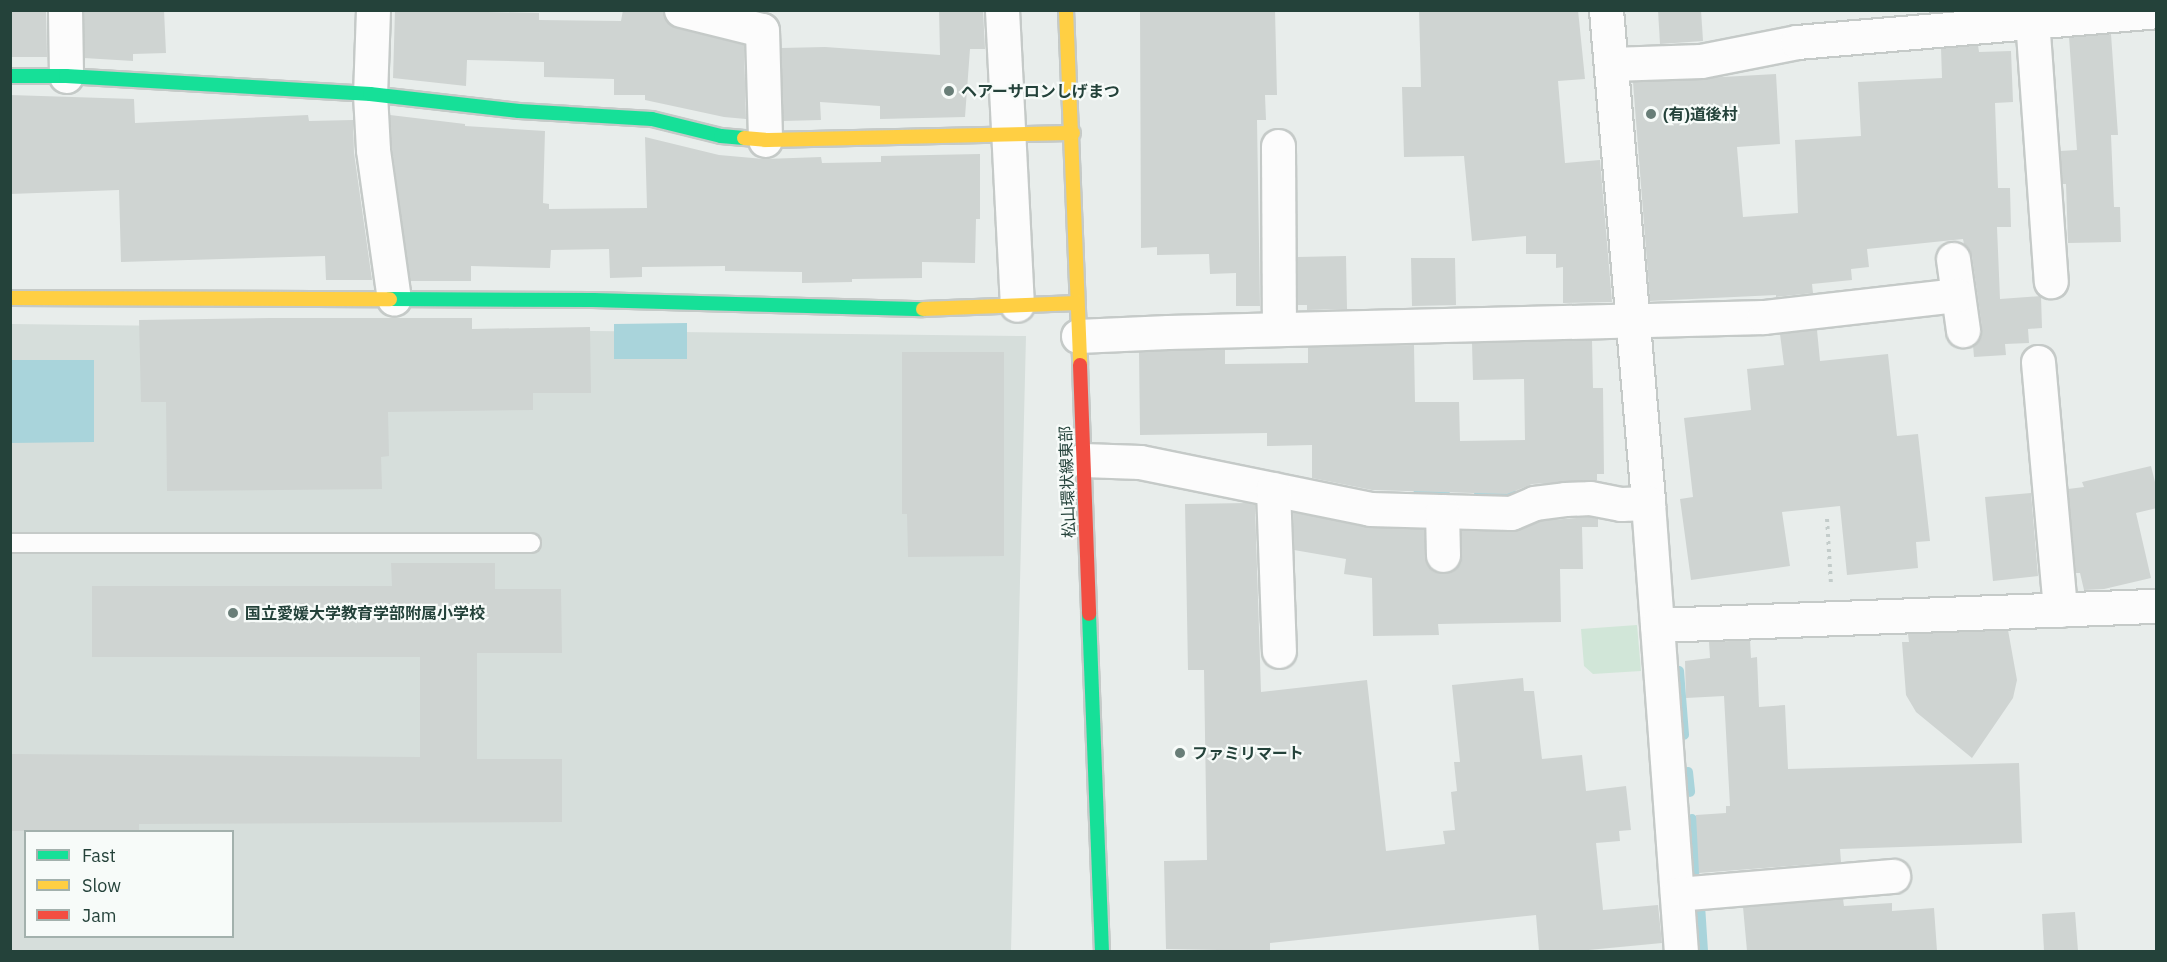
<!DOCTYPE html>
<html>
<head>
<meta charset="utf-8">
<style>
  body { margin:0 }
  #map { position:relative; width:2167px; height:962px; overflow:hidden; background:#e8edeb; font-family:"IBM Plex Sans","Noto Sans JP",sans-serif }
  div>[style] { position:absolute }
  .built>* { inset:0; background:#d6dedb }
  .green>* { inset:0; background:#d1e6d8 }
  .water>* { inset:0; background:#a9d4db }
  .stream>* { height:10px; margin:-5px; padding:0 5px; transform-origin:5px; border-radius:5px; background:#a9d4db }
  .building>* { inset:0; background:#cfd4d2 }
  .path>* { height:4px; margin-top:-2px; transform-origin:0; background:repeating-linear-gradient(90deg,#c3ccca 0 3px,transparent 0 7.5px) }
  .roads { filter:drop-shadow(2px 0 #c5cac8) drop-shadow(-2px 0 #c5cac8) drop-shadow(0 2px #c5cac8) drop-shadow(0 -2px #c5cac8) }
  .lane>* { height:18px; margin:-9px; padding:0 9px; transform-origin:9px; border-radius:9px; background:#fcfcfc }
  .street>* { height:33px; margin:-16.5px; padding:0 16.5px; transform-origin:16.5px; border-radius:16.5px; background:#fcfcfc }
  .fast>* { height:14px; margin:-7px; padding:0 7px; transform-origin:7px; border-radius:7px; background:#16e098 }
  .slow>* { height:14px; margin:-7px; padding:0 7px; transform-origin:7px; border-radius:7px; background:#ffcf43 }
  .jam>* { height:14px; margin:-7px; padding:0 7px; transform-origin:7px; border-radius:7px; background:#f24e42 }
  .dots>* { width:16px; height:16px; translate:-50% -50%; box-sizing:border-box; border:3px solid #f7fbf9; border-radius:50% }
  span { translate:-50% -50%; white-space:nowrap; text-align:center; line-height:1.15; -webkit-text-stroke:4.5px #f7fbf9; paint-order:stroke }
  .poi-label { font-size:16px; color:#24423a; font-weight:700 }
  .left { translate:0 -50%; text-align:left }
  .street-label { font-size:16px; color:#24423a }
  .frame { position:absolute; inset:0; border:12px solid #24423a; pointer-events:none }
  .legend { position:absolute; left:24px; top:830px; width:210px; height:108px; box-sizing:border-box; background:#f7fbf9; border:2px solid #a3b1ad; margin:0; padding:8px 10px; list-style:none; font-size:18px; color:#24423a }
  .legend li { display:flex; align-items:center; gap:12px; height:30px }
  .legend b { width:30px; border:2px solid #a3b1ad }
</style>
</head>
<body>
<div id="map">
  <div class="built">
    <i style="clip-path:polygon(evenodd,11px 324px,1026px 336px,1011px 951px,11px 952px,11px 324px,26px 832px,232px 832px,232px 936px,26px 936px,26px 832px)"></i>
  </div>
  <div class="green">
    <i style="clip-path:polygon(1637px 625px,1641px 671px,1593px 674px,1584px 666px,1581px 629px)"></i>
  </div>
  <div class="water">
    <i style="clip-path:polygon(687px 323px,687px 359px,614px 359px,614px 324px)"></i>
    <i style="clip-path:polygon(10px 360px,94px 360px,94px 442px,11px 443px)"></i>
  </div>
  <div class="stream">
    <i style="left:1418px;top:494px;width:27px"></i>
    <i style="left:1479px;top:494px;width:33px"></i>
    <i style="left:1679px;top:671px;width:64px;rotate:85.5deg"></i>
    <i style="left:1688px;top:772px;width:20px;rotate:84deg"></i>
    <i style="left:1692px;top:819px;width:51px;rotate:85.5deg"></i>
    <i style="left:1700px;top:905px;width:47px;rotate:86.3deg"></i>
  </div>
  <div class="building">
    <i style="clip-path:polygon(10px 10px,46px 10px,47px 57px,10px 57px)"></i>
    <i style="clip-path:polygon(84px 10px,164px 10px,166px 53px,133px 54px,133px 61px,84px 58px)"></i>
    <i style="clip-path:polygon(395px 10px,539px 13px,539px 20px,621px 21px,623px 10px,663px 10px,668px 23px,676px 28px,744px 45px,746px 119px,724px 117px,645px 100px,645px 95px,614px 95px,614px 79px,544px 77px,544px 62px,467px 60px,466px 86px,393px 78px)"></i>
    <i style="clip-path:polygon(939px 10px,983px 10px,985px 49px,970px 49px,965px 117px,880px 119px,880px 106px,820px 102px,821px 120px,783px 121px,781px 48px,825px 47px,940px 55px)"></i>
    <i style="clip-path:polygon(1140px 10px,1275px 10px,1277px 95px,1265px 95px,1266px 120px,1257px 120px,1260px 306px,1236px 306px,1236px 273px,1210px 274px,1209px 254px,1157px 255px,1157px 247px,1141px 248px)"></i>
    <i style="clip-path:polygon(1419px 10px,1578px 10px,1585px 79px,1558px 81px,1565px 163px,1600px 160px,1612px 302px,1563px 303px,1563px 267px,1556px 268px,1556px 254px,1526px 254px,1526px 236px,1472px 241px,1464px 156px,1404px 157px,1402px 87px,1421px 87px)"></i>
    <i style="clip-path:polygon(1658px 10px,1701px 10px,1703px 41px,1660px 44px)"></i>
    <i style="clip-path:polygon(2111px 34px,2118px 135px,2111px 135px,2114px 207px,2120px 207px,2121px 242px,2068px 243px,2066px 184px,2063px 184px,2060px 151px,2077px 150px,2069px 37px)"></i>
    <i style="clip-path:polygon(1978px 45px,1979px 52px,2011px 51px,2013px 102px,1995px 103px,1998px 188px,2010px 188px,2011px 227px,1997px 227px,2000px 299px,2041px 296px,2042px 328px,2028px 329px,2029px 343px,2005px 344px,2006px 355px,1974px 357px,1973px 345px,1980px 338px,1982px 327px,1972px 256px,1964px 244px,1963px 239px,1867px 249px,1869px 267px,1851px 269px,1852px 280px,1812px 284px,1813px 293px,1776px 297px,1776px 295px,1650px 301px,1633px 82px,1776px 74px,1780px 144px,1737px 147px,1743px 217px,1798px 213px,1795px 140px,1861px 136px,1858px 82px,1942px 78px,1941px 48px)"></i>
    <i style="clip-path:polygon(10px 95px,134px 99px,135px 123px,308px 115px,309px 121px,353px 120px,354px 153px,372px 280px,326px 280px,325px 256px,121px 262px,119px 190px,10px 194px)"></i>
    <i style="clip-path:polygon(390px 115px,465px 124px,465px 126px,545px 131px,543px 203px,549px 204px,549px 209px,647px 208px,645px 137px,719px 155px,765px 159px,821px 157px,822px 163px,881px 162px,881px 156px,980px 154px,980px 219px,976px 219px,975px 263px,922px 262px,922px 278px,852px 279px,852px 282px,802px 283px,802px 272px,725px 271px,725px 266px,642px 267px,642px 277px,610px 278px,609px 249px,551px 250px,550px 268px,471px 266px,471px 281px,410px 281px,392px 148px)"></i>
    <i style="clip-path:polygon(1346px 256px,1347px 309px,1307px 310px,1307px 305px,1298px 305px,1297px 257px)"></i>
    <i style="clip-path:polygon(1411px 258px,1455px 258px,1456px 305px,1412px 306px)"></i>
    <i style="clip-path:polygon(270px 318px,472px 318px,472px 329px,590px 327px,591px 393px,533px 393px,533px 410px,388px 412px,389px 456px,381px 457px,382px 489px,167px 491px,166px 402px,141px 402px,139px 320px)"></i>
    <i style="clip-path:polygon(1817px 330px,1820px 361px,1888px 354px,1897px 436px,1918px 434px,1930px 541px,1916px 542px,1918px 568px,1847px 575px,1840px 506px,1782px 512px,1790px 566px,1691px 580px,1680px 499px,1693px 497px,1684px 418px,1751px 410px,1747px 369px,1784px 365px,1780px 334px)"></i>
    <i style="clip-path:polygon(1592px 340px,1593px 388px,1603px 388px,1604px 474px,1597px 474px,1597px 480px,1532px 484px,1507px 494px,1372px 490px,1312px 478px,1312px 445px,1267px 446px,1267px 433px,1140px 435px,1139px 352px,1225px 349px,1225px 364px,1308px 363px,1308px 347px,1414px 345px,1415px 402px,1459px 402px,1460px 441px,1525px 440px,1524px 379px,1473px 380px,1472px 343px)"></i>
    <i style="clip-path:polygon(902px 352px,1004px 352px,1004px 556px,908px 557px,907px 514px,902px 514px)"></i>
    <i style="clip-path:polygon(2151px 466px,2157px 490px,2157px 508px,2136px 513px,2151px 578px,2104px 589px,2084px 590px,2080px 573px,2076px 573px,2068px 489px,2084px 487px,2082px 482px)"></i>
    <i style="clip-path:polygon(2031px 493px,2038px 576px,1993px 581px,1985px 497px)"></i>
    <i style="clip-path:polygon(1247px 503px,1255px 505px,1261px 692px,1367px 680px,1386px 851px,1445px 844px,1443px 831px,1455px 830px,1451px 792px,1457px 791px,1454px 762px,1460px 762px,1452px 685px,1523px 678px,1524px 691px,1534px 691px,1542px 759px,1582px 755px,1586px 791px,1626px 786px,1631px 830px,1619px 831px,1620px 841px,1596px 843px,1603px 910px,1658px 905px,1662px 943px,1578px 951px,1539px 951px,1536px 915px,1270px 943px,1270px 951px,1166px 949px,1164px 861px,1207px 860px,1204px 670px,1188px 670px,1185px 504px)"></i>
    <i style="clip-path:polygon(1293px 512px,1366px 527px,1424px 529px,1427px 564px,1434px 571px,1443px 574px,1453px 571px,1460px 563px,1461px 530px,1511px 532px,1539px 521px,1589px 517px,1598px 519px,1598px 527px,1582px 527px,1583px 569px,1560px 569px,1561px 622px,1438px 624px,1439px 635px,1373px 636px,1372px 578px,1344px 574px,1346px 559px,1294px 550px)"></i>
    <i style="clip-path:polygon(391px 563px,495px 563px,495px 589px,561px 589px,562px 653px,477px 653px,477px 759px,562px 759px,562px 822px,139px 824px,139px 831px,10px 831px,10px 754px,420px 757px,420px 657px,92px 657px,92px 586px,392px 586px)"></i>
    <i style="clip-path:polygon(2008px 630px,2017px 680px,2013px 698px,1972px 758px,1916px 712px,1906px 695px,1902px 642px,1909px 642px,1908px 634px)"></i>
    <i style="clip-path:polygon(1750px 640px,1751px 658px,1757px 657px,1759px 707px,1785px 705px,1788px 769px,2019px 763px,2022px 843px,1840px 849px,1841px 862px,1699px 873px,1696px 815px,1726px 813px,1726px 806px,1730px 806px,1724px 696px,1686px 698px,1685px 661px,1710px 658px,1709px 642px)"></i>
    <i style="clip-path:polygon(1843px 899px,1844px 906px,1892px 903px,1892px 911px,1934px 908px,1937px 951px,1747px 951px,1743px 907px)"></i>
    <i style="clip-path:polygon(2075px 912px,2078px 951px,2044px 951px,2042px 914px)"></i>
  </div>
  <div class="path">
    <i style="left:1827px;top:519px;width:65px;rotate:86.5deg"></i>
  </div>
  <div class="roads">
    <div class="lane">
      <i style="left:10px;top:543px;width:521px"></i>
    </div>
    <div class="street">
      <i style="left:65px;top:10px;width:66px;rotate:89.1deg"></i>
      <i style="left:373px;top:10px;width:84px;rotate:92deg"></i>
      <i style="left:370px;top:94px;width:56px;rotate:86.9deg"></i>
      <i style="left:373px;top:150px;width:150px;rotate:82deg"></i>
      <i style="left:681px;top:10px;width:83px;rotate:13.9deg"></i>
      <i style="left:762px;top:30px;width:110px;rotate:88.4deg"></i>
      <i style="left:1002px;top:10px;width:295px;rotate:87.1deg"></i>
      <i style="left:1606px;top:10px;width:495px;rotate:85.1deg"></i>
      <i style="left:1648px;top:503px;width:450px;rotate:85.8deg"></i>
      <i style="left:2032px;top:19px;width:263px;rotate:85.9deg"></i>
      <i style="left:1611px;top:64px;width:90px;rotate:-1.9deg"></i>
      <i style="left:1701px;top:61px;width:98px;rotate:-11.2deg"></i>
      <i style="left:1797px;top:42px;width:360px;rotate:-4.9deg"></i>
      <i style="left:1278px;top:146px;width:183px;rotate:89.7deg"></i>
      <i style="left:1953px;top:259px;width:72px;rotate:82deg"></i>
      <i style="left:1078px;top:336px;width:90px;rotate:-2.5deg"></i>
      <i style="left:1168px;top:332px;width:596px;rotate:-1.44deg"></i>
      <i style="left:1764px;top:317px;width:194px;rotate:-6.5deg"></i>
      <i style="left:2038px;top:362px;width:249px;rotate:84.9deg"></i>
      <i style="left:1083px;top:460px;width:57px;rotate:2deg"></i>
      <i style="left:1140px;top:462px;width:235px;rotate:11.5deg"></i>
      <i style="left:1370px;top:509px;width:141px;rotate:1.6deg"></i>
      <i style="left:1511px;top:513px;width:25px;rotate:-23deg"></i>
      <i style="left:1534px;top:503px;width:31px;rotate:-7deg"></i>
      <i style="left:1565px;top:499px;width:25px;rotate:-2deg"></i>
      <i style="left:1590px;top:498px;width:32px;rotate:11deg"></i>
      <i style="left:1621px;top:504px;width:27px;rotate:-2deg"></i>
      <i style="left:1273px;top:489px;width:162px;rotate:87.9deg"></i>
      <i style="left:1442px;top:511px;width:44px;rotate:88.7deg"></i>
      <i style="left:1657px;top:625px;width:499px;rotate:-2.2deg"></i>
      <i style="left:1677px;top:894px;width:217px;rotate:-4.8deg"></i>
    </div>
    <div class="fast">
      <i style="left:10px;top:76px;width:56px"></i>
      <i style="left:66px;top:76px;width:305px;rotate:3.4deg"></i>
      <i style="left:370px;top:94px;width:150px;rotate:6.5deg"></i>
      <i style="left:519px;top:111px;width:133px;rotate:3.4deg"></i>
      <i style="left:652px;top:119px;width:71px;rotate:13.8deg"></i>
      <i style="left:721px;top:136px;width:23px;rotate:5deg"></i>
      <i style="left:390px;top:299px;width:203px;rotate:0.3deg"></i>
      <i style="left:593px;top:300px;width:330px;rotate:1.6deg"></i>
      <i style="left:1089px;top:614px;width:338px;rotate:87.8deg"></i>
    </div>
    <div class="slow">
      <i style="left:1066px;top:10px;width:355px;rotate:87.7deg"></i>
      <i style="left:744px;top:138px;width:21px;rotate:5deg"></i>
      <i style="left:765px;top:140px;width:308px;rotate:-1.3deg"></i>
      <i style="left:10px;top:298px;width:380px;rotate:0.2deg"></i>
      <i style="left:923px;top:309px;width:154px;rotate:-2.2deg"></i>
    </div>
    <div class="jam">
      <i style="left:1080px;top:365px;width:249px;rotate:87.9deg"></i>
    </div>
  </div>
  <div class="dots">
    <i style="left:949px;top:91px;background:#697e78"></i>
    <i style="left:1651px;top:114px;background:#697e78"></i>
    <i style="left:233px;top:613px;background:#697e78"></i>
    <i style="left:1180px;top:753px;background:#697e78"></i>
  </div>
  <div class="poi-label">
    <span class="left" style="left:961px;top:91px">ヘアーサロンしげまつ</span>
    <span class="left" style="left:1663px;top:114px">(有)道後村</span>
    <span class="left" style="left:245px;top:613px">国立愛媛大学教育学部附属小学校</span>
    <span class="left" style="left:1192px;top:753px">ファミリマート</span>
  </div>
  <div class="street-label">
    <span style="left:1067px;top:482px;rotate:-92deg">松山環状線東部</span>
  </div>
  <div class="frame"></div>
  <ul class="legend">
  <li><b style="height:8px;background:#16e098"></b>Fast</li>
  <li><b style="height:8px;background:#ffcf43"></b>Slow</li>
  <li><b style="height:8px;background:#f24e42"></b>Jam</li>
  </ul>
</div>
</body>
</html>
